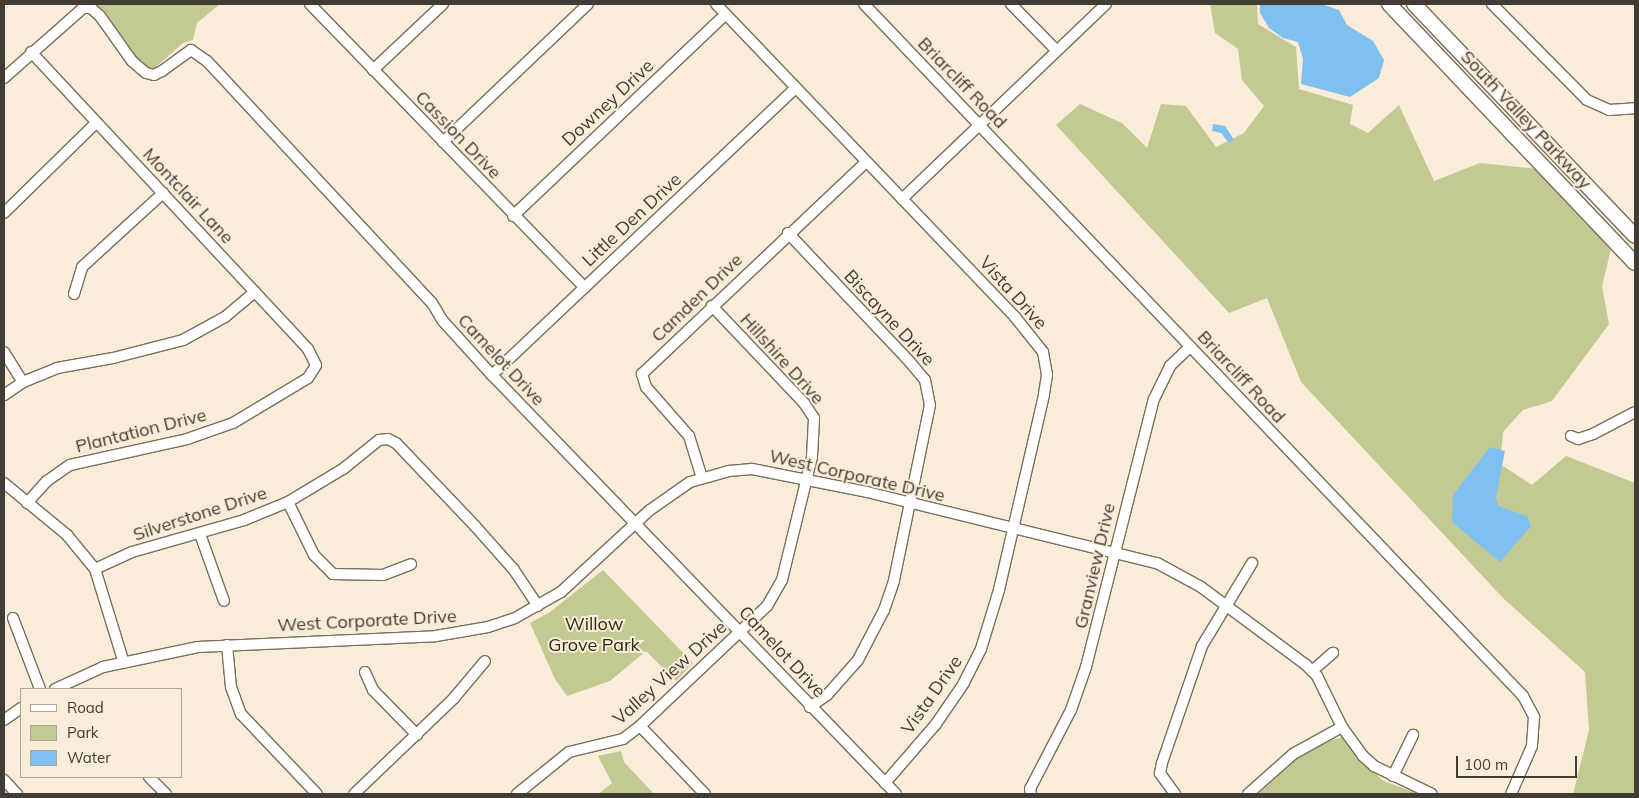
<!DOCTYPE html>
<html>
<head>
<meta charset="utf-8">
<style>
  body { margin:0 }
  #map { position:relative; width:1639px; height:798px; overflow:hidden; background:#f9ecd8; font-family:Mulish,sans-serif }
  div>[style] { position:absolute }
  .green>* { inset:0; background:#c3c992 }
  .water>* { inset:0; background:#7ec1f0 }
  .roads { filter:drop-shadow(1px 0 #7a6f5d) drop-shadow(-1px 0 #7a6f5d) drop-shadow(0 1px #7a6f5d) drop-shadow(0 -1px #7a6f5d) }
  .minor>* { height:10px; margin:-5px; padding:0 5px; transform-origin:5px; border-radius:5px; background:#fff }
  .major>* { height:14px; margin:-7px; padding:0 7px; transform-origin:7px; border-radius:7px; background:#fff }
  span { translate:-50% -50%; white-space:nowrap; text-align:center; line-height:1.15; -webkit-text-stroke:4px #f9ecd8; paint-order:stroke }
  .street-label { font-size:18px; color:#413c34 }
  .park-label { font-size:18px; color:#2a2c0c }
  .frame { position:absolute; inset:0; border:5px solid #413c34; pointer-events:none }
  .legend { position:absolute; left:20px; top:688px; width:162px; height:90px; box-sizing:border-box; background:#f9ecd8; border:1px solid #afa696; margin:0; padding:6px 9px; list-style:none; font-size:15px; color:#413c34 }
  .legend li { display:flex; align-items:center; gap:10px; height:25px }
  .legend b { width:25px; border:1px solid #afa696 }
  .scale { position:absolute; left:1456px; top:756px; width:121px; height:22px; box-sizing:border-box; border:2px solid #413c34; border-top:0; padding-left:6px; font-size:15px; line-height:18px; white-space:nowrap; color:#413c34; -webkit-text-stroke:4px #f9ecd8; paint-order:stroke }
</style>
</head>
<body>
<div id="map">
  <div class="green">
    <i style="clip-path:polygon(220px 4px,197px 23px,193px 40px,183px 43px,151px 71px,139px 64px,93px 5px)"></i>
    <i style="clip-path:polygon(1210px 4px,1257px 4px,1258px 24px,1296px 47px,1299px 89px,1353px 105px,1350px 124px,1368px 133px,1399px 105px,1434px 181px,1480px 163px,1539px 169px,1593px 226px,1611px 249px,1602px 286px,1609px 324px,1552px 401px,1523px 410px,1503px 432px,1500px 464px,1532px 485px,1566px 456px,1635px 483px,1635px 794px,1573px 794px,1589px 730px,1585px 672px,1504px 599px,1301px 382px,1267px 298px,1229px 313px,1056px 125px,1080px 104px,1122px 123px,1147px 148px,1161px 104px,1186px 106px,1216px 147px,1244px 133px,1264px 106px,1242px 80px,1238px 49px,1215px 33px)"></i>
    <i style="clip-path:polygon(603px 570px,693px 663px,676px 681px,646px 651px,610px 681px,567px 696px,555px 679px,530px 623px,550px 612px)"></i>
    <i style="clip-path:polygon(1343px 737px,1362px 763px,1384px 781px,1418px 794px,1258px 794px,1302px 754px,1324px 742px)"></i>
    <i style="clip-path:polygon(621px 751px,624px 762px,654px 794px,598px 794px,612px 783px,598px 756px)"></i>
  </div>
  <div class="water">
    <i style="clip-path:polygon(1260px 4px,1321px 4px,1339px 10px,1347px 25px,1373px 41px,1384px 60px,1379px 78px,1350px 97px,1301px 84px,1303px 59px,1298px 42px,1283px 38px,1269px 28px,1260px 13px)"></i>
    <i style="clip-path:polygon(1213px 124px,1225px 126px,1234px 140px,1229px 143px,1221px 133px,1212px 131px)"></i>
    <i style="clip-path:polygon(1490px 447px,1505px 451px,1496px 497px,1498px 506px,1527px 516px,1531px 526px,1500px 562px,1452px 522px,1453px 495px)"></i>
  </div>
  <div class="roads">
    <div class="minor">
      <i style="left:310px;top:4px;width:395px;rotate:45.9deg"></i>
      <i style="left:716px;top:4px;width:433px;rotate:46.3deg"></i>
      <i style="left:1015px;top:317px;width:45px;rotate:51.3deg"></i>
      <i style="left:1043px;top:352px;width:23px;rotate:80deg"></i>
      <i style="left:1047px;top:375px;width:20px;rotate:99deg"></i>
      <i style="left:1044px;top:395px;width:200px;rotate:103deg"></i>
      <i style="left:999px;top:590px;width:62px;rotate:107deg"></i>
      <i style="left:981px;top:649px;width:38px;rotate:117deg"></i>
      <i style="left:964px;top:683px;width:50px;rotate:124.3deg"></i>
      <i style="left:936px;top:724px;width:78px;rotate:130.8deg"></i>
      <i style="left:864px;top:4px;width:956px;rotate:46.4deg"></i>
      <i style="left:1523px;top:696px;width:24px;rotate:62deg"></i>
      <i style="left:1534px;top:717px;width:29px;rotate:94deg"></i>
      <i style="left:1532px;top:746px;width:52px;rotate:113.6deg"></i>
      <i style="left:1011px;top:4px;width:64px;rotate:45.6deg"></i>
      <i style="left:1492px;top:4px;width:135px;rotate:45.3deg"></i>
      <i style="left:1587px;top:100px;width:24px;rotate:24deg"></i>
      <i style="left:1609px;top:110px;width:26px;rotate:-4deg"></i>
      <i style="left:373px;top:70px;width:96px;rotate:-43.3deg"></i>
      <i style="left:4px;top:78px;width:106px;rotate:-41.5deg"></i>
      <i style="left:83px;top:8px;width:8px"></i>
      <i style="left:91px;top:8px;width:12px;rotate:42deg"></i>
      <i style="left:100px;top:16px;width:55px;rotate:54.6deg"></i>
      <i style="left:132px;top:61px;width:18px;rotate:41deg"></i>
      <i style="left:146px;top:73px;width:8px;rotate:14deg"></i>
      <i style="left:154px;top:75px;width:9px;rotate:-27deg"></i>
      <i style="left:162px;top:71px;width:36px;rotate:-36deg"></i>
      <i style="left:191px;top:50px;width:19px;rotate:35deg"></i>
      <i style="left:207px;top:61px;width:330px;rotate:47.1deg"></i>
      <i style="left:432px;top:303px;width:21px;rotate:59deg"></i>
      <i style="left:443px;top:321px;width:73px;rotate:47.8deg"></i>
      <i style="left:492px;top:375px;width:582px;rotate:46.04deg"></i>
      <i style="left:443px;top:142px;width:200px;rotate:-43.6deg"></i>
      <i style="left:902px;top:199px;width:282px;rotate:-43.7deg"></i>
      <i style="left:4px;top:213px;width:129px;rotate:-44.4deg"></i>
      <i style="left:513px;top:216px;width:292px;rotate:-43.5deg"></i>
      <i style="left:788px;top:233px;width:176px;rotate:46.6deg"></i>
      <i style="left:909px;top:361px;width:25px;rotate:50deg"></i>
      <i style="left:925px;top:380px;width:25px;rotate:79deg"></i>
      <i style="left:930px;top:405px;width:180px;rotate:101.6deg"></i>
      <i style="left:894px;top:581px;width:31px;rotate:109deg"></i>
      <i style="left:884px;top:610px;width:56px;rotate:117.5deg"></i>
      <i style="left:858px;top:660px;width:47px;rotate:131.5deg"></i>
      <i style="left:827px;top:695px;width:21px;rotate:145deg"></i>
      <i style="left:74px;top:294px;width:28px;rotate:-73deg"></i>
      <i style="left:82px;top:267px;width:110px;rotate:-42.4deg"></i>
      <i style="left:4px;top:352px;width:36px;rotate:58deg"></i>
      <i style="left:492px;top:375px;width:417px;rotate:-43.4deg"></i>
      <i style="left:4px;top:395px;width:23px;rotate:-34deg"></i>
      <i style="left:23px;top:382px;width:37px;rotate:-22deg"></i>
      <i style="left:57px;top:368px;width:57px;rotate:-10.1deg"></i>
      <i style="left:113px;top:358px;width:72px;rotate:-14.4deg"></i>
      <i style="left:183px;top:340px;width:48px;rotate:-28.7deg"></i>
      <i style="left:225px;top:317px;width:39px;rotate:-40deg"></i>
      <i style="left:1571px;top:436px;width:8px;rotate:23deg"></i>
      <i style="left:1578px;top:439px;width:16px;rotate:-18deg"></i>
      <i style="left:1593px;top:434px;width:47px;rotate:-27.6deg"></i>
      <i style="left:702px;top:478px;width:44px;rotate:-107.2deg"></i>
      <i style="left:689px;top:436px;width:65px;rotate:-131.3deg"></i>
      <i style="left:646px;top:387px;width:14px;rotate:-107deg"></i>
      <i style="left:642px;top:374px;width:308px;rotate:-43.4deg"></i>
      <i style="left:4px;top:483px;width:82px;rotate:39.5deg"></i>
      <i style="left:67px;top:535px;width:44px;rotate:50.5deg"></i>
      <i style="left:95px;top:569px;width:98px;rotate:72.9deg"></i>
      <i style="left:288px;top:502px;width:59px;rotate:63.9deg"></i>
      <i style="left:314px;top:555px;width:27px;rotate:45deg"></i>
      <i style="left:333px;top:574px;width:50px;rotate:1.1deg"></i>
      <i style="left:383px;top:575px;width:30px;rotate:-21deg"></i>
      <i style="left:27px;top:503px;width:30px;rotate:-48deg"></i>
      <i style="left:47px;top:481px;width:28px;rotate:-35deg"></i>
      <i style="left:70px;top:465px;width:120px;rotate:-12.5deg"></i>
      <i style="left:187px;top:439px;width:49px;rotate:-19.2deg"></i>
      <i style="left:233px;top:423px;width:87px;rotate:-31deg"></i>
      <i style="left:308px;top:378px;width:15px;rotate:-58deg"></i>
      <i style="left:316px;top:365px;width:18px;rotate:-117deg"></i>
      <i style="left:308px;top:349px;width:406px;rotate:-133deg"></i>
      <i style="left:200px;top:534px;width:71px;rotate:70.3deg"></i>
      <i style="left:95px;top:569px;width:41px;rotate:-24.7deg"></i>
      <i style="left:132px;top:552px;width:116px;rotate:-15.9deg"></i>
      <i style="left:244px;top:520px;width:48px;rotate:-22.2deg"></i>
      <i style="left:288px;top:502px;width:64px;rotate:-31deg"></i>
      <i style="left:343px;top:469px;width:46px;rotate:-38.9deg"></i>
      <i style="left:379px;top:440px;width:9px;rotate:-6deg"></i>
      <i style="left:388px;top:439px;width:9px;rotate:27deg"></i>
      <i style="left:396px;top:443px;width:115px;rotate:46.4deg"></i>
      <i style="left:475px;top:526px;width:59px;rotate:48.4deg"></i>
      <i style="left:514px;top:570px;width:43px;rotate:56.3deg"></i>
      <i style="left:13px;top:618px;width:76px;rotate:69.2deg"></i>
      <i style="left:227px;top:645px;width:42px;rotate:84.6deg"></i>
      <i style="left:231px;top:687px;width:29px;rotate:70deg"></i>
      <i style="left:241px;top:714px;width:110px;rotate:46.5deg"></i>
      <i style="left:1312px;top:671px;width:28px;rotate:-41deg"></i>
      <i style="left:365px;top:672px;width:20px;rotate:66deg"></i>
      <i style="left:373px;top:690px;width:63px;rotate:45.6deg"></i>
      <i style="left:55px;top:689px;width:53px;rotate:-24.6deg"></i>
      <i style="left:103px;top:667px;width:97px;rotate:-11.9deg"></i>
      <i style="left:198px;top:647px;width:238px;rotate:-2.6deg"></i>
      <i style="left:436px;top:636px;width:53px;rotate:-9.8deg"></i>
      <i style="left:488px;top:627px;width:28px;rotate:-18deg"></i>
      <i style="left:515px;top:618px;width:53px;rotate:-29.5deg"></i>
      <i style="left:561px;top:592px;width:121px;rotate:-42.7deg"></i>
      <i style="left:650px;top:510px;width:49px;rotate:-35deg"></i>
      <i style="left:690px;top:482px;width:41px;rotate:-15.8deg"></i>
      <i style="left:729px;top:471px;width:23px;rotate:-5deg"></i>
      <i style="left:752px;top:469px;width:117px;rotate:11.3deg"></i>
      <i style="left:867px;top:492px;width:299px;rotate:13.8deg"></i>
      <i style="left:1157px;top:563px;width:50px;rotate:28.6deg"></i>
      <i style="left:1201px;top:587px;width:131px;rotate:36.6deg"></i>
      <i style="left:1306px;top:665px;width:16px;rotate:45deg"></i>
      <i style="left:1317px;top:676px;width:57px;rotate:63.9deg"></i>
      <i style="left:1342px;top:727px;width:36px;rotate:54deg"></i>
      <i style="left:1363px;top:756px;width:15px;rotate:42deg"></i>
      <i style="left:1374px;top:766px;width:64px;rotate:25.8deg"></i>
      <i style="left:4px;top:720px;width:21px;rotate:-35deg"></i>
      <i style="left:640px;top:726px;width:94px;rotate:46.3deg"></i>
      <i style="left:1393px;top:776px;width:46px;rotate:-64deg"></i>
      <i style="left:149px;top:777px;width:24px;rotate:45deg"></i>
      <i style="left:4px;top:780px;width:19px;rotate:47deg"></i>
      <i style="left:354px;top:794px;width:139px;rotate:-43.8deg"></i>
      <i style="left:454px;top:698px;width:48px;rotate:-50deg"></i>
      <i style="left:517px;top:794px;width:67px;rotate:-38.9deg"></i>
      <i style="left:569px;top:752px;width:56px;rotate:-13.5deg"></i>
      <i style="left:623px;top:739px;width:21px;rotate:-37deg"></i>
      <i style="left:640px;top:726px;width:175px;rotate:-43.4deg"></i>
      <i style="left:767px;top:606px;width:30px;rotate:-60deg"></i>
      <i style="left:782px;top:580px;width:127px;rotate:-76.3deg"></i>
      <i style="left:812px;top:457px;width:39px;rotate:-87deg"></i>
      <i style="left:814px;top:418px;width:18px;rotate:-124deg"></i>
      <i style="left:804px;top:403px;width:134px;rotate:-133.5deg"></i>
      <i style="left:1031px;top:794px;width:5px;rotate:-101deg"></i>
      <i style="left:1030px;top:789px;width:89px;rotate:-62.6deg"></i>
      <i style="left:1071px;top:710px;width:46px;rotate:-70.8deg"></i>
      <i style="left:1086px;top:667px;width:276px;rotate:-75.8deg"></i>
      <i style="left:1154px;top:399px;width:37px;rotate:-64deg"></i>
      <i style="left:1170px;top:366px;width:28px;rotate:-44deg"></i>
      <i style="left:1175px;top:794px;width:26px;rotate:-126deg"></i>
      <i style="left:1160px;top:773px;width:10px;rotate:-79deg"></i>
      <i style="left:1162px;top:763px;width:124px;rotate:-71.1deg"></i>
      <i style="left:1202px;top:646px;width:97px;rotate:-58.9deg"></i>
      <i style="left:1248px;top:794px;width:60px;rotate:-41.6deg"></i>
      <i style="left:1293px;top:754px;width:56px;rotate:-28.9deg"></i>
    </div>
    <div class="major">
      <i style="left:1389px;top:4px;width:357px;rotate:46.5deg"></i>
      <i style="left:1414px;top:4px;width:320px;rotate:46.4deg"></i>
    </div>
  </div>
  <div class="street-label">
    <span style="left:962px;top:83px;rotate:46deg">Briarcliff Road</span>
    <span style="left:608px;top:103px;rotate:-43deg">Downey Drive</span>
    <span style="left:1526px;top:120px;rotate:47deg">South Valley Parkway</span>
    <span style="left:458px;top:135px;rotate:46deg">Cassion Drive</span>
    <span style="left:188px;top:196px;rotate:47deg">Montclair Lane</span>
    <span style="left:632px;top:220px;rotate:-43deg">Little Den Drive</span>
    <span style="left:1013px;top:293px;rotate:48deg">Vista Drive</span>
    <span style="left:697px;top:298px;rotate:-44deg">Camden Drive</span>
    <span style="left:889px;top:318px;rotate:47deg">Biscayne Drive</span>
    <span style="left:782px;top:359px;rotate:48deg">Hillshire Drive</span>
    <span style="left:501px;top:360px;rotate:47deg">Camelot Drive</span>
    <span style="left:1241px;top:377px;rotate:47deg">Briarcliff Road</span>
    <span style="left:141px;top:431px;rotate:-14deg">Plantation Drive</span>
    <span style="left:857px;top:476px;rotate:13deg">West Corporate Drive</span>
    <span style="left:200px;top:514px;rotate:-18deg">Silverstone Drive</span>
    <span style="left:1095px;top:566px;rotate:-77deg">Granview Drive</span>
    <span style="left:367px;top:621px;rotate:-3deg">West Corporate Drive</span>
    <span style="left:782px;top:652px;rotate:47deg">Camelot Drive</span>
    <span style="left:670px;top:673px;rotate:-42deg">Valley View Drive</span>
    <span style="left:932px;top:695px;rotate:-55deg">Vista Drive</span>
  </div>
  <div class="park-label">
    <span style="left:594px;top:635px">Willow<br>Grove Park</span>
  </div>
  <div class="frame"></div>
  <ul class="legend">
  <li><b style="height:6px;background:#fff"></b>Road</li>
  <li><b style="height:14px;background:#c3c992"></b>Park</li>
  <li><b style="height:14px;background:#7ec1f0"></b>Water</li>
  </ul>
  <div class="scale">100 m</div>
</div>
</body>
</html>
